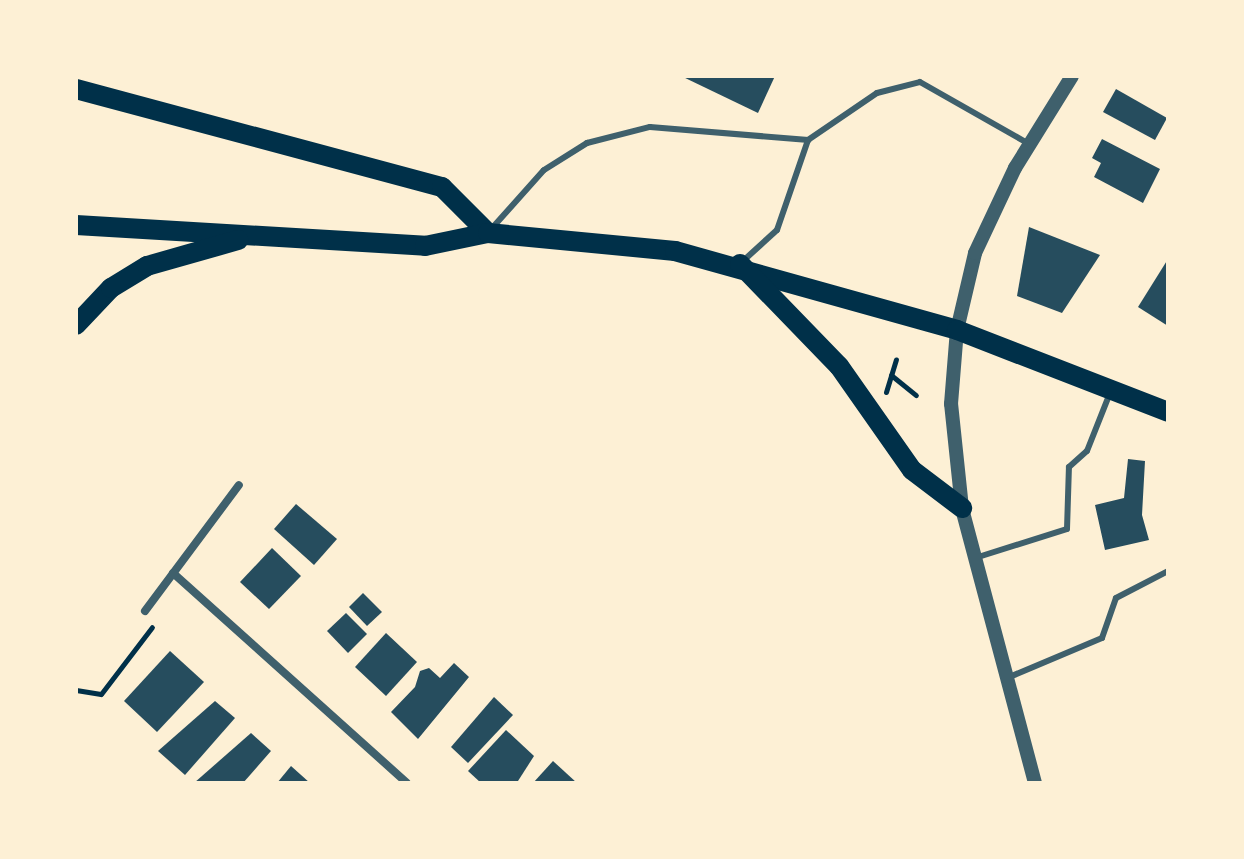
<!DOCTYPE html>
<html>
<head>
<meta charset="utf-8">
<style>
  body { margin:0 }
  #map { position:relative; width:1244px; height:859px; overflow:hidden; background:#fdf0d5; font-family:"Titillium Web",sans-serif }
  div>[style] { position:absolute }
  .building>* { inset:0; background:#264d5e }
  .path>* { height:5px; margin:-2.5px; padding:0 2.5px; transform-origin:2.5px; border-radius:2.5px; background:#003049 }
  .service>* { height:6px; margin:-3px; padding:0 3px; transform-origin:3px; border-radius:3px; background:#3f606c }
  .minor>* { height:8px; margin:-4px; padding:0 4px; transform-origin:4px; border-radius:4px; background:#3f606c }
  .tertiary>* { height:14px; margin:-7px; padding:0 7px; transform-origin:7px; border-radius:7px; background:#3f606c }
  .primary>* { height:20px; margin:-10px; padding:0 10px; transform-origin:10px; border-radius:10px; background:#003049 }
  span { translate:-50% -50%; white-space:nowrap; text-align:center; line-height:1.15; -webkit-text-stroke:8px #fdf0d5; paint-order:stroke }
  .frame { position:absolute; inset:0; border:78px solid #fdf0d5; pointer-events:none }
</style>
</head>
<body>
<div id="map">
  <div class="building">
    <i style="clip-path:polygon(681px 76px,775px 76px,758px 113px)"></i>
    <i style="clip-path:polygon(1116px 89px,1167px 118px,1155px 140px,1103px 112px)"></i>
    <i style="clip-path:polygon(1102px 139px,1160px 169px,1143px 203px,1094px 177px,1101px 163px,1092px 158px)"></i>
    <i style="clip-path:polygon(1029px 227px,1100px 255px,1062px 313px,1017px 296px)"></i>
    <i style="clip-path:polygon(1168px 259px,1168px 326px,1138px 307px)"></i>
    <i style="clip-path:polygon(1128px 459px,1145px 461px,1142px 515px,1149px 540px,1105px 550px,1095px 505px,1124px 498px)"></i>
    <i style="clip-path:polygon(296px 504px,337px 539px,314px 565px,274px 529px)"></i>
    <i style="clip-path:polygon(272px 548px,301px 576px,269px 609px,240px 582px)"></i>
    <i style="clip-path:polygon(363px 593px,382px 612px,367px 626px,349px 607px)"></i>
    <i style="clip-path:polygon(346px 613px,367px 634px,348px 653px,327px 631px)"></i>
    <i style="clip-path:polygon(386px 633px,417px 662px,386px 696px,355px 667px)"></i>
    <i style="clip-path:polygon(170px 651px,204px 682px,157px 732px,124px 701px)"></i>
    <i style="clip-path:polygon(454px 663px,469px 677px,418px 739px,391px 712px,415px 687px,420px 671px,429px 668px,440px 678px)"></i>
    <i style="clip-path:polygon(494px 697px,513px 715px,468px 763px,451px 747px)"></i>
    <i style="clip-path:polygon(215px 701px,235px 718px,185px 775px,158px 751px)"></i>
    <i style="clip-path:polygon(506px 730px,534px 756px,518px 781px,481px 783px,468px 771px)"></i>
    <i style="clip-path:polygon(251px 733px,271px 751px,243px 783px,194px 783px)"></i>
    <i style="clip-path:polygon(553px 761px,577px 783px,533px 783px)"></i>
    <i style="clip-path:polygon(291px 766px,310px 783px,277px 783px)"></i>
  </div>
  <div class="path">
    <i style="left:891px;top:375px;width:32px;rotate:39deg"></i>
    <i style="left:886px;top:392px;width:34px;rotate:-73deg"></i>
    <i style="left:76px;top:690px;width:25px;rotate:9deg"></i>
    <i style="left:101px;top:694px;width:84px;rotate:-52.7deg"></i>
  </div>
  <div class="service">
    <i style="left:493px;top:227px;width:76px;rotate:-48.2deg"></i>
    <i style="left:544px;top:170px;width:51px;rotate:-32.1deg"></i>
    <i style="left:587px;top:143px;width:65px;rotate:-14.3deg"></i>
    <i style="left:650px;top:127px;width:159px;rotate:4.7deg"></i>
    <i style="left:808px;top:140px;width:83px;rotate:-34.3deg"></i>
    <i style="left:877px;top:93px;width:44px;rotate:-14.3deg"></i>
    <i style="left:920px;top:82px;width:125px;rotate:29.6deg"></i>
    <i style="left:743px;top:261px;width:46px;rotate:-42.4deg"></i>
    <i style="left:777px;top:230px;width:95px;rotate:-71deg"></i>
    <i style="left:975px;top:558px;width:96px;rotate:-17.5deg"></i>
    <i style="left:1067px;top:529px;width:62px;rotate:-88.2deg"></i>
    <i style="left:1069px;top:467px;width:24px;rotate:-42deg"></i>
    <i style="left:1087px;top:451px;width:62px;rotate:-68.4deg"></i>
    <i style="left:1007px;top:678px;width:103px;rotate:-22.8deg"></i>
    <i style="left:1102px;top:638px;width:42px;rotate:-70.7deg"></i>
    <i style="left:1116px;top:598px;width:59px;rotate:-27.4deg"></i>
  </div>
  <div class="minor">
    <i style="left:173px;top:573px;width:314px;rotate:41.9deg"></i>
    <i style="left:145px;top:611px;width:157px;rotate:-53.3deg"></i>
  </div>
  <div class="tertiary">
    <i style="left:1035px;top:783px;width:285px;rotate:-104.9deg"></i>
    <i style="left:962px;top:508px;width:105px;rotate:-96deg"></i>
    <i style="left:951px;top:404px;width:74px;rotate:-85.4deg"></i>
    <i style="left:957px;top:330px;width:79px;rotate:-76.8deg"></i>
    <i style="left:975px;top:253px;width:94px;rotate:-64.8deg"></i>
    <i style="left:1015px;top:168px;width:108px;rotate:-58.2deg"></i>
  </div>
  <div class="primary">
    <i style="left:76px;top:89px;width:379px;rotate:15deg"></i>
    <i style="left:442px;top:187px;width:65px;rotate:45deg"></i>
    <i style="left:76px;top:225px;width:350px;rotate:3.4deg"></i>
    <i style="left:425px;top:246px;width:64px;rotate:-11.7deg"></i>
    <i style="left:488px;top:233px;width:188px;rotate:5.5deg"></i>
    <i style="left:675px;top:251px;width:293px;rotate:15.6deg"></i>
    <i style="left:957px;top:330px;width:226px;rotate:21.2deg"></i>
    <i style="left:740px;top:264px;width:142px;rotate:45.9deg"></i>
    <i style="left:839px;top:366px;width:127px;rotate:54.9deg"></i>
    <i style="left:912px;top:470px;width:63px;rotate:37.2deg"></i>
    <i style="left:76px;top:325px;width:51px;rotate:-46.6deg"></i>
    <i style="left:111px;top:288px;width:42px;rotate:-31.4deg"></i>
    <i style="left:147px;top:266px;width:95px;rotate:-15.9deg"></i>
  </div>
  <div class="frame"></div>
</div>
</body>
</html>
